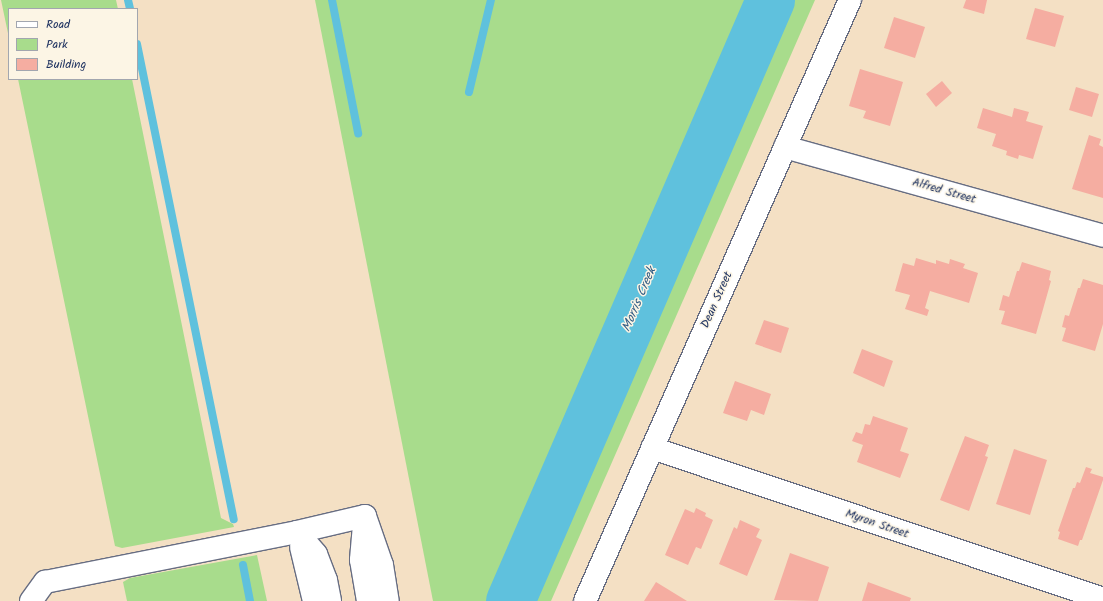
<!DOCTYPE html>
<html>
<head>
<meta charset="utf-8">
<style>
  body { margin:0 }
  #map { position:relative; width:1103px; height:601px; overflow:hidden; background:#f4e0c4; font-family:Kalam,sans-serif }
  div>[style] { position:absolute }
  .green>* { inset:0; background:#a8dc8c }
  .stream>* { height:8px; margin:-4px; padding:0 4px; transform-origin:4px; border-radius:4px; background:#5fc1dd }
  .river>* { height:49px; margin:-24.5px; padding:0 24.5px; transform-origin:24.5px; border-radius:24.5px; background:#5fc1dd }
  .building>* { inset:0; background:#f5ada1 }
  .roads { filter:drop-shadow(1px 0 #676d82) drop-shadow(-1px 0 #676d82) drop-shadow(0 1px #676d82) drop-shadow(0 -1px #676d82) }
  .minor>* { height:22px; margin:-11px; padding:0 11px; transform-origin:11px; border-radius:11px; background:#fff }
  span { translate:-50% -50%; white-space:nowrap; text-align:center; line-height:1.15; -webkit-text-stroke:3px #fcf5e5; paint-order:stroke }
  .street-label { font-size:12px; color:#1b2f5e }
  .water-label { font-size:13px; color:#2f5b84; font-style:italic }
  .legend { position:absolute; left:8px; top:8px; width:130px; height:72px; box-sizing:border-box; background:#fcf5e5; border:1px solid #a2a6af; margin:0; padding:5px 7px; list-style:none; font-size:12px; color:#1b2f5e }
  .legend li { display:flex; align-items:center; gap:8px; height:20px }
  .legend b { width:20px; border:1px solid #a2a6af }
</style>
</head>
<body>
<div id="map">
  <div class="green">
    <i style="clip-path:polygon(1px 0,116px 0,118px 9px,9px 9px,9px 38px)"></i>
    <i style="clip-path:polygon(315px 0,815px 0,551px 601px,433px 601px)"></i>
    <i style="clip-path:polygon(18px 79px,132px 79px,221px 518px,233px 524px,234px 527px,122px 548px,115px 546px)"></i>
    <i style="clip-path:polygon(257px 555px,267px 601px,127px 601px,123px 582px,130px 578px)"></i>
  </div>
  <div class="stream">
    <i style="left:128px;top:0;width:9px;rotate:77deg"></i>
    <i style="left:332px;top:0;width:136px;rotate:78.9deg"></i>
    <i style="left:137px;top:44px;width:485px;rotate:78.5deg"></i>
    <i style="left:469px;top:92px;width:95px;rotate:-76.6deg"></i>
    <i style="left:243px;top:565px;width:37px;rotate:79deg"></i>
  </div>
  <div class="river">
    <i style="left:510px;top:601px;width:655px;rotate:-66.61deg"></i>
  </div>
  <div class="building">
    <i style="clip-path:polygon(966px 0,987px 0,984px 14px,963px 8px)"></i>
    <i style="clip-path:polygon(1035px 8px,1064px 16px,1055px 47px,1026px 39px)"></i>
    <i style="clip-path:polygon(894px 17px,925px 27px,915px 58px,884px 48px)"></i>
    <i style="clip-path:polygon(860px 69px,903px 82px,890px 126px,863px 118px,866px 111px,849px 106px)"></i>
    <i style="clip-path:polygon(942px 81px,952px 93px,936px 107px,926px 94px)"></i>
    <i style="clip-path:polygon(1076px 87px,1099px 94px,1092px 117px,1069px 110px)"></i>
    <i style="clip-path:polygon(983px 108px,1012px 117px,1014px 108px,1029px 112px,1026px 121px,1043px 126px,1033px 159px,1019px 155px,1018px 159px,1006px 155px,1007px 151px,992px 146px,996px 134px,977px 128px)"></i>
    <i style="clip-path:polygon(1089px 135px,1101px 139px,1099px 145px,1103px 147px,1103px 198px,1072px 189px)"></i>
    <i style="clip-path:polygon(916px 258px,936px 264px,936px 260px,949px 264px,950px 259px,965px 264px,963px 268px,978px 273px,969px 303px,930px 291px,925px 308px,929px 310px,927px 316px,905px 309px,910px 295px,895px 291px,903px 263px,914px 266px)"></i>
    <i style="clip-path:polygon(1022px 262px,1051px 271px,1049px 280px,1051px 281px,1036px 334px,1001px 324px,1005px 311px,999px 310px,1003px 295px,1009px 297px,1017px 271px,1019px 271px)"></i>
    <i style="clip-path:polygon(1083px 279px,1103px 285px,1103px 324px,1095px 351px,1062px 341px,1066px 328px,1062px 327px,1065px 315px,1069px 316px,1078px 288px,1080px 288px)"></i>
    <i style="clip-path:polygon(764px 320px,789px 328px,781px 353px,755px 344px)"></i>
    <i style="clip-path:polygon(862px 349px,893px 361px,884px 387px,853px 373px)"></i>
    <i style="clip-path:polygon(735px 381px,771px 394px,764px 415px,751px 410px,747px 421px,723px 413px)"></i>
    <i style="clip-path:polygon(873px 416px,908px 428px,900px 451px,909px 454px,900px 478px,857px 462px,863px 445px,852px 441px,856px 432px,862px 434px,865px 424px,870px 425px)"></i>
    <i style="clip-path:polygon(965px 436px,989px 445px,985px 456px,988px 457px,969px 511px,940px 500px)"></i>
    <i style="clip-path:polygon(1014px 449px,1047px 460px,1030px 515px,996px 504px)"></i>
    <i style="clip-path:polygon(1086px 467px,1092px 469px,1090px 473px,1103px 477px,1103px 480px,1082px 540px,1080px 540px,1078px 546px,1058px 539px,1060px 532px,1058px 531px,1073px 488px,1075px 488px,1077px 482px,1080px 483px)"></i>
    <i style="clip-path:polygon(696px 508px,706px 513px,705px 516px,713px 520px,701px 549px,696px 547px,688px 565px,665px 555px,685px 509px,694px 513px)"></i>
    <i style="clip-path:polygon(740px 520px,760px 529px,756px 537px,762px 540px,747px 576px,719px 564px,734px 527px,737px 529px)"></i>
    <i style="clip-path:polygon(790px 553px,829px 567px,818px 601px,774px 600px)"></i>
    <i style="clip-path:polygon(656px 582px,687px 601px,644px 601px)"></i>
    <i style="clip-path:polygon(868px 582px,911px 598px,910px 601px,862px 601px)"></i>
  </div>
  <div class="roads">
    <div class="minor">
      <i style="left:785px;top:147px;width:330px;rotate:15.6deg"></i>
      <i style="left:652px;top:448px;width:476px;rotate:18.5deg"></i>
      <i style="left:365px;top:516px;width:52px;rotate:70.9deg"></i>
      <i style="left:382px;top:565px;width:36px;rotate:81deg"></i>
      <i style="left:364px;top:525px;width:35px;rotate:95deg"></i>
      <i style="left:361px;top:560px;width:42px;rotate:80.3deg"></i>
      <i style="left:297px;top:532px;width:29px;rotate:49deg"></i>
      <i style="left:316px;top:554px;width:28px;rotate:69deg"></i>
      <i style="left:326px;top:580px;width:21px;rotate:79deg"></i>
      <i style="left:301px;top:547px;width:56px;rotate:76.5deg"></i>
      <i style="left:31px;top:601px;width:24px;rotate:-54deg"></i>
      <i style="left:45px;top:582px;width:257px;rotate:-11.2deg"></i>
      <i style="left:297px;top:532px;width:70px;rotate:-13.2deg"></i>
      <i style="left:585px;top:601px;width:657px;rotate:-66.21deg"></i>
    </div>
  </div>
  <div class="street-label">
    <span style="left:944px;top:191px;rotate:16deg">Alfred Street</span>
    <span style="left:717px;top:300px;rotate:-66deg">Dean Street</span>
    <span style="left:877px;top:524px;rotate:19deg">Myron Street</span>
  </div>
  <div class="water-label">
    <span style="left:640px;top:300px;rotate:-67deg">Morris Creek</span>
  </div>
  <ul class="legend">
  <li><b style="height:5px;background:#fff"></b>Road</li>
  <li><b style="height:11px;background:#a8dc8c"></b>Park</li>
  <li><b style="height:11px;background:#f5ada1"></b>Building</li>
  </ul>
</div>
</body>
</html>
